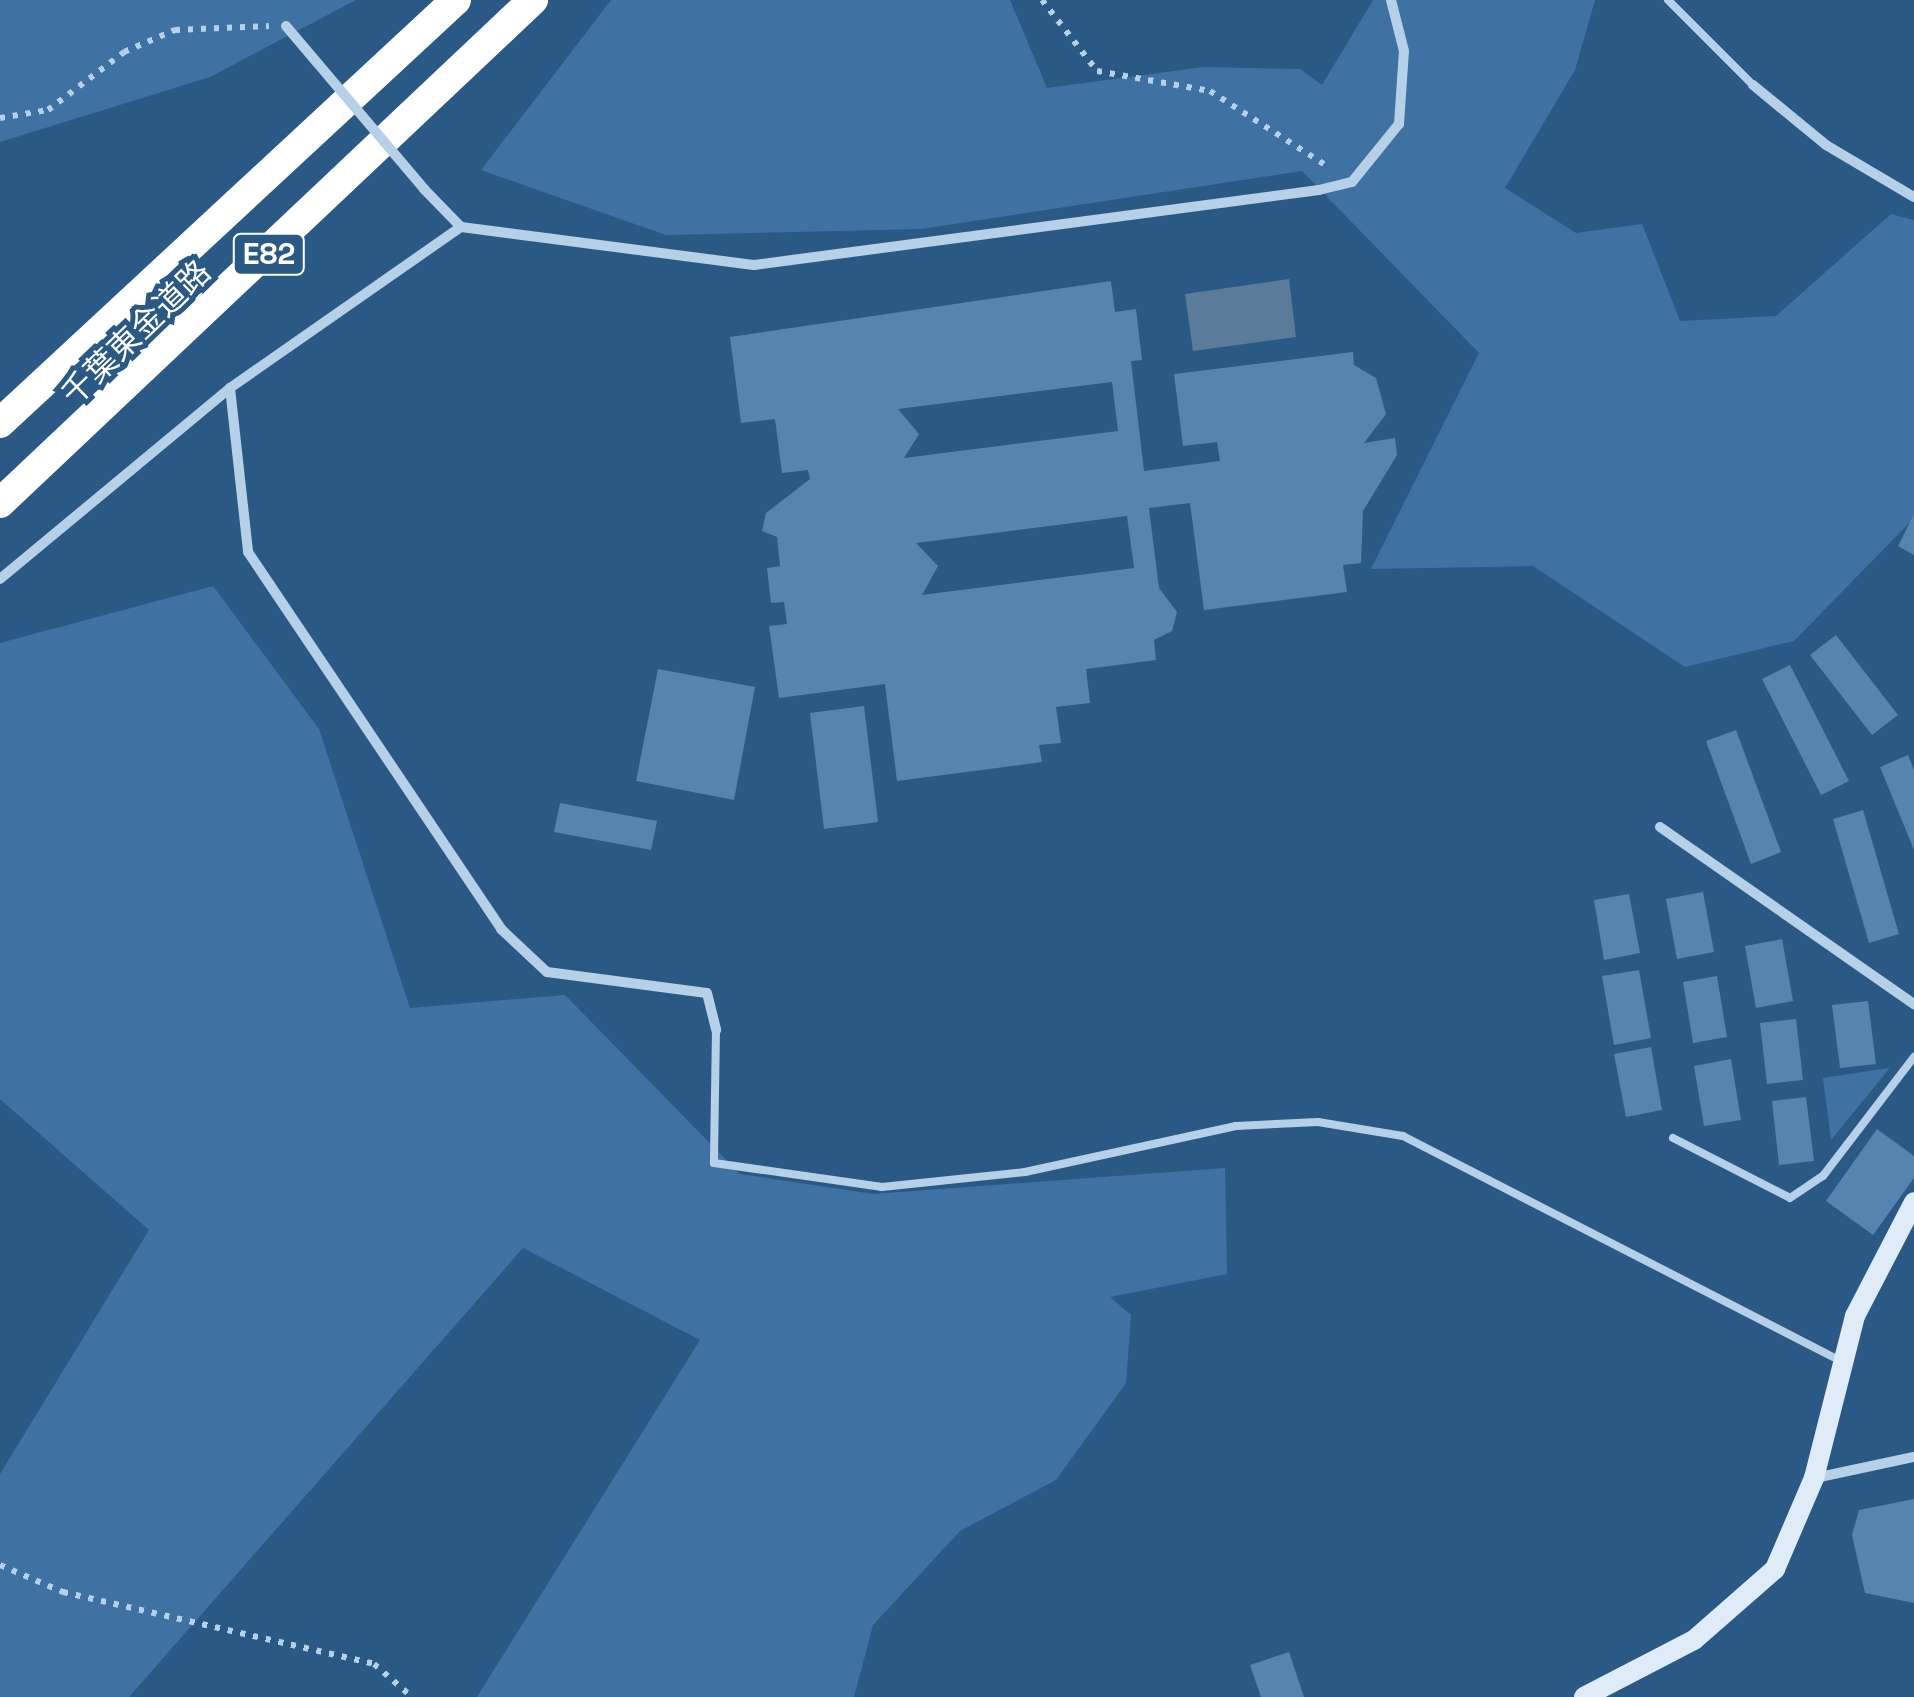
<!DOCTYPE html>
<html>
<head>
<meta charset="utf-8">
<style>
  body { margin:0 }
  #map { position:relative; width:1914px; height:1697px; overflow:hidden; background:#2a5986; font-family:"Space Grotesk","Noto Sans JP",sans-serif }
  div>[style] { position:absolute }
  .green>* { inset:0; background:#3f72a2 }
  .water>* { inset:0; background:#5b7b9a }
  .building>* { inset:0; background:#5684af }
  .path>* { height:6px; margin-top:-3px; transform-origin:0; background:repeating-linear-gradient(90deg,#b6d0e7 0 5px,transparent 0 13px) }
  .lane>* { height:8px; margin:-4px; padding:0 4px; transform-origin:4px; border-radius:4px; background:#b6d0e7 }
  .street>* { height:10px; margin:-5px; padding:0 5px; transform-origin:5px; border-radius:5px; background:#b6d0e7 }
  .secondary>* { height:20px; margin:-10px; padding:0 10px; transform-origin:10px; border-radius:10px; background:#dfebf7 }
  .highway>* { height:30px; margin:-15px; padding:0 15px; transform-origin:15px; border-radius:15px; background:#fff }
  .street-bridge>* { height:10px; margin:-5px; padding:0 5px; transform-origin:5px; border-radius:5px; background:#b6d0e7 }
  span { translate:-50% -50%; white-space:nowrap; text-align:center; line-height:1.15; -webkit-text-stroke:10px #2a5986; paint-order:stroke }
  .shield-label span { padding:2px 8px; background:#2a5986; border:2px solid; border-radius:8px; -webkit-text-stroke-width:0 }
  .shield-label { font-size:30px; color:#fff; font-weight:700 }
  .street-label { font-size:32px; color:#fff }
</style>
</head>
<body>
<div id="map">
  <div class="green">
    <i style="clip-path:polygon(0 0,356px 0,210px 77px,0 142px)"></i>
    <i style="clip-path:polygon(611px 0,1010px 0,1047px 88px,1204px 67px,1300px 69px,1322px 85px,1373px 0,1595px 0,1575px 70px,1505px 188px,1576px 233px,1642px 224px,1680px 321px,1776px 316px,1891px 214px,1914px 220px,1914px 518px,1794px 641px,1685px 667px,1533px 566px,1371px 569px,1479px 353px,1302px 171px,921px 229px,666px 235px,481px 170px)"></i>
    <i style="clip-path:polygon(213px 586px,319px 729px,410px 1008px,565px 995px,740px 1174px,873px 1194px,1225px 1168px,1227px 1274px,1110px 1297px,1131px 1315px,1126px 1383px,1056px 1480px,960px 1531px,873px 1625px,854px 1697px,477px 1697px,700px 1340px,523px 1248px,129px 1697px,0 1697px,0 1474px,149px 1230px,0 1099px,0 643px)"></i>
    <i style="clip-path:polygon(1889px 1068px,1889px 1069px,1831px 1140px,1823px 1078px)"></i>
  </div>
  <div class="water">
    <i style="clip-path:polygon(1289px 279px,1296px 337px,1193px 351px,1185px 294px)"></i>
  </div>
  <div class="building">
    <i style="clip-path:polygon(evenodd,1111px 281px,1115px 312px,1136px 309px,1142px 360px,1131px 361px,1144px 471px,1220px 461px,1217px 442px,1183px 446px,1174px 374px,1353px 352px,1354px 365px,1376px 378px,1386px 414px,1364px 443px,1395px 438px,1397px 455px,1363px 511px,1361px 563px,1343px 565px,1347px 592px,1204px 610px,1190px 503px,1149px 508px,1159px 588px,1177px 612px,1172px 631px,1154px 640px,1156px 660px,1086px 669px,1090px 703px,1056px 707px,1061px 743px,1039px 745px,1042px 762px,897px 781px,885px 684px,779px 698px,769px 626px,787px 624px,784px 602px,771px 603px,767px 568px,780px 566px,777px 537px,762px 531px,766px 513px,810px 479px,808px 470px,782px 473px,775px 419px,741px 423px,730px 337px,1111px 281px,1112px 382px,1118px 431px,904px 458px,919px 434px,898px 409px,1112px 382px,1111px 281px,1127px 516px,1134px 568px,922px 595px,938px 566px,916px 543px,1127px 516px)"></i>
    <i style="clip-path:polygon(1914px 514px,1914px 555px,1898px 546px)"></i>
    <i style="clip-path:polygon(1836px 635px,1898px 715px,1872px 735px,1810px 655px)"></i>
    <i style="clip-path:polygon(1790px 665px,1849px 781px,1821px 795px,1762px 679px)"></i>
    <i style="clip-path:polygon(658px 669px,755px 687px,734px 800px,636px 781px)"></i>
    <i style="clip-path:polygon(864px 706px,878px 822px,824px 829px,810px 713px)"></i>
    <i style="clip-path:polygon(1736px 730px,1781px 852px,1751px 864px,1706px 741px)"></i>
    <i style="clip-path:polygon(1908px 755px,1914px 770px,1914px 850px,1880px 767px)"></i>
    <i style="clip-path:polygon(560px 803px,657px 821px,651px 850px,554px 832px)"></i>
    <i style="clip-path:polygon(1863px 810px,1899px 934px,1869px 943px,1833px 819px)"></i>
    <i style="clip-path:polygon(1703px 892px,1714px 952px,1677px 959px,1666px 899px)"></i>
    <i style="clip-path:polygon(1629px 894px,1640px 953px,1604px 960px,1594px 900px)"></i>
    <i style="clip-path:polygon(1782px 939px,1793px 1001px,1756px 1008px,1745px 946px)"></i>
    <i style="clip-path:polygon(1639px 970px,1651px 1038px,1614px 1045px,1602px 976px)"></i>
    <i style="clip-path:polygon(1717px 976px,1727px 1037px,1693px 1043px,1683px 982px)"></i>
    <i style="clip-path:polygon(1868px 1001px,1876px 1064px,1840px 1068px,1832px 1005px)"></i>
    <i style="clip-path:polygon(1796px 1019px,1803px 1080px,1767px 1084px,1760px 1023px)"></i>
    <i style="clip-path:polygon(1651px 1047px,1662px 1110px,1626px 1117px,1614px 1054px)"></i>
    <i style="clip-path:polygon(1731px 1059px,1741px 1120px,1704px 1126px,1694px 1066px)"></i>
    <i style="clip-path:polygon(1806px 1097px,1814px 1161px,1779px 1165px,1772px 1101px)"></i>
    <i style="clip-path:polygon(1877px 1129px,1914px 1156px,1914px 1178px,1873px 1235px,1826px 1201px)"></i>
    <i style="clip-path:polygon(1914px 1499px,1914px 1603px,1865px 1593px,1852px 1535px,1859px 1510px)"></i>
    <i style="clip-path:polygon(1289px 1652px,1304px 1697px,1261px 1697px,1250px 1665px)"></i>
  </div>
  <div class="path">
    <i style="left:1042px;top:0;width:90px;rotate:52.2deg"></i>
    <i style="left:1097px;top:71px;width:115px;rotate:10deg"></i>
    <i style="left:1210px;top:91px;width:139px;rotate:32.7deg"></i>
    <i style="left:0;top:118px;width:49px;rotate:-9.5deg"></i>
    <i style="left:48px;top:110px;width:96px;rotate:-37.3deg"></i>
    <i style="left:124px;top:52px;width:56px;rotate:-23.3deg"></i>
    <i style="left:175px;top:30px;width:94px;rotate:-2.4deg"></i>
    <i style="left:0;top:1565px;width:69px;rotate:23.2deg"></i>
    <i style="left:63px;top:1592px;width:319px;rotate:13deg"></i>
    <i style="left:374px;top:1664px;width:50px;rotate:41deg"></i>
  </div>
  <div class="lane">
    <i style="left:1668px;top:0;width:120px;rotate:45deg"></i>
    <i style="left:716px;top:1030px;width:133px;rotate:90.9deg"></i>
    <i style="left:714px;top:1163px;width:170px;rotate:8.1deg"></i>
    <i style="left:882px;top:1187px;width:144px;rotate:-6deg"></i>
    <i style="left:1025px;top:1172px;width:216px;rotate:-12.3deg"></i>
    <i style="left:1236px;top:1126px;width:82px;rotate:-2.8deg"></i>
    <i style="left:1318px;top:1122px;width:86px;rotate:9.4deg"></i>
    <i style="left:1403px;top:1136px;width:490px;rotate:27.2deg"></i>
    <i style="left:1673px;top:1138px;width:131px;rotate:27.1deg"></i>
    <i style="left:1790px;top:1198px;width:40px;rotate:-34deg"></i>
    <i style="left:1823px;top:1176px;width:150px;rotate:-52.6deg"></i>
  </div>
  <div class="street">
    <i style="left:1753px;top:85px;width:94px;rotate:39.4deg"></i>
    <i style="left:1826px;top:145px;width:102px;rotate:30.6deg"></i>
    <i style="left:424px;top:189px;width:53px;rotate:45.8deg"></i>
    <i style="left:461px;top:227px;width:295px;rotate:7.4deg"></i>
    <i style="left:754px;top:265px;width:570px;rotate:-7.56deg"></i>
    <i style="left:1319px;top:190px;width:34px;rotate:-14deg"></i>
    <i style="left:1352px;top:182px;width:75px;rotate:-51deg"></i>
    <i style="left:1399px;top:124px;width:73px;rotate:-86.1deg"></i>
    <i style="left:1404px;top:51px;width:53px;rotate:-104.3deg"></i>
    <i style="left:230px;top:388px;width:165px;rotate:83.7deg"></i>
    <i style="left:248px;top:552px;width:454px;rotate:56.1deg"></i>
    <i style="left:501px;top:929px;width:63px;rotate:43.1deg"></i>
    <i style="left:547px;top:972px;width:161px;rotate:7.5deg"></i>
    <i style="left:707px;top:993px;width:38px;rotate:76deg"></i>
    <i style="left:0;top:579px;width:299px;rotate:-39.7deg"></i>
    <i style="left:230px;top:388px;width:282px;rotate:-34.9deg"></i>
    <i style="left:1660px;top:827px;width:310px;rotate:34.9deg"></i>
    <i style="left:1815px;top:1478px;width:101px;rotate:-12deg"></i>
  </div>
  <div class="secondary">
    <i style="left:1584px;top:1697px;width:124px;rotate:-27.4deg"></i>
    <i style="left:1694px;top:1640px;width:108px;rotate:-41.2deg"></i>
    <i style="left:1775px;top:1569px;width:99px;rotate:-66.8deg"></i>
    <i style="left:1814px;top:1478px;width:167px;rotate:-75.8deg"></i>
    <i style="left:1855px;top:1316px;width:128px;rotate:-62.6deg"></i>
  </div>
  <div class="highway">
    <i style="left:0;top:423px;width:622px;rotate:-42.85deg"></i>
    <i style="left:0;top:503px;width:733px;rotate:-43.34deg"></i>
  </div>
  <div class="street-bridge">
    <i style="left:286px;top:26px;width:214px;rotate:49.7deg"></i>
  </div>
  <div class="shield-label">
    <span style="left:269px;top:254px">E82</span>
  </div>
  <div class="street-label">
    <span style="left:136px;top:333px;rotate:-44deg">千葉東金道路</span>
  </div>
</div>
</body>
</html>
